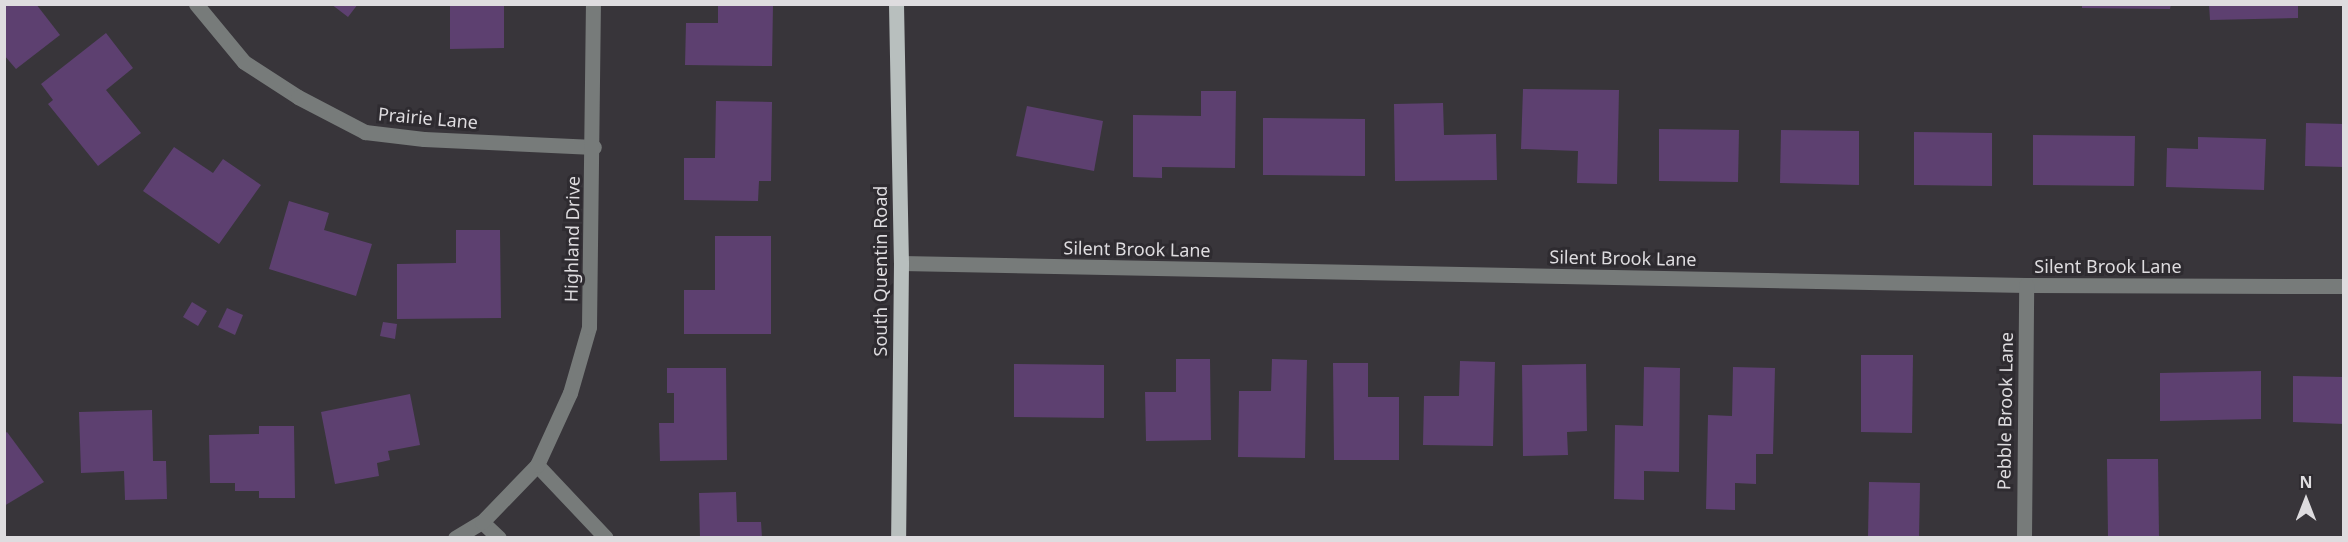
<!DOCTYPE html>
<html>
<head>
<meta charset="utf-8">
<style>
  body { margin:0 }
  #map { position:relative; width:2348px; height:542px; overflow:hidden; background:#38353a; font-family:"Noto Sans",sans-serif }
  div>[style] { position:absolute }
  .building>* { inset:0; background:#5d4070 }
  .minor>* { height:15px; margin:-7.5px; padding:0 7.5px; transform-origin:7.5px; border-radius:7.5px; background:#777b7a }
  .major>* { height:15px; margin:-7.5px; padding:0 7.5px; transform-origin:7.5px; border-radius:7.5px; background:#b8bfbe }
  span { translate:-50% -50%; white-space:nowrap; text-align:center; line-height:1.15; -webkit-text-stroke:6px #2e2b30; paint-order:stroke }
  .street-label { font-size:18px; color:#dedcdf }
  .frame { position:absolute; inset:0; border:6px solid #dedcdf; pointer-events:none }
  .north { position:absolute; left:2276px; top:470px; width:60px; height:60px; -webkit-text-stroke:4px #2e2b30; paint-order:stroke; rotate:0deg; font-size:16px; font-weight:700; line-height:24px; text-align:center; color:#dedcdf }
  .north::after { content:''; display:block; margin:auto; width:21px; height:27px; background:#dedcdf; clip-path:polygon(50% 0,100% 100%,50% 72%,0 100%) }
</style>
</head>
<body>
<div id="map">
  <div class="building">
    <i style="clip-path:polygon(4px 4px,36px 4px,60px 35px,16px 69px,4px 55px)"></i>
    <i style="clip-path:polygon(331px 4px,358px 4px,348px 17px)"></i>
    <i style="clip-path:polygon(450px 4px,504px 4px,504px 48px,450px 49px)"></i>
    <i style="clip-path:polygon(718px 4px,773px 4px,772px 66px,685px 65px,686px 23px,718px 23px)"></i>
    <i style="clip-path:polygon(2082px 4px,2171px 4px,2170px 9px,2082px 8px)"></i>
    <i style="clip-path:polygon(2209px 4px,2298px 4px,2298px 18px,2210px 20px)"></i>
    <i style="clip-path:polygon(106px 33px,133px 68px,106px 90px,141px 133px,98px 166px,48px 104px,53px 100px,41px 84px)"></i>
    <i style="clip-path:polygon(1523px 89px,1619px 90px,1617px 184px,1577px 183px,1578px 151px,1521px 149px)"></i>
    <i style="clip-path:polygon(1201px 91px,1236px 91px,1235px 168px,1162px 167px,1162px 178px,1133px 177px,1133px 115px,1201px 116px)"></i>
    <i style="clip-path:polygon(716px 101px,772px 102px,771px 181px,759px 181px,758px 201px,684px 200px,684px 158px,715px 158px)"></i>
    <i style="clip-path:polygon(1443px 103px,1444px 135px,1496px 134px,1497px 180px,1395px 181px,1394px 104px)"></i>
    <i style="clip-path:polygon(1027px 106px,1103px 121px,1094px 171px,1016px 156px)"></i>
    <i style="clip-path:polygon(1263px 118px,1365px 119px,1365px 176px,1263px 175px)"></i>
    <i style="clip-path:polygon(2306px 123px,2344px 124px,2344px 167px,2305px 166px)"></i>
    <i style="clip-path:polygon(1659px 129px,1739px 130px,1738px 182px,1659px 181px)"></i>
    <i style="clip-path:polygon(1781px 130px,1859px 131px,1859px 185px,1780px 183px)"></i>
    <i style="clip-path:polygon(1914px 132px,1992px 133px,1992px 186px,1914px 185px)"></i>
    <i style="clip-path:polygon(2033px 135px,2135px 136px,2134px 186px,2033px 185px)"></i>
    <i style="clip-path:polygon(2198px 137px,2266px 139px,2264px 190px,2166px 187px,2167px 148px,2198px 149px)"></i>
    <i style="clip-path:polygon(174px 147px,213px 173px,223px 159px,261px 185px,219px 244px,143px 191px)"></i>
    <i style="clip-path:polygon(289px 201px,329px 213px,324px 230px,372px 244px,356px 296px,269px 269px)"></i>
    <i style="clip-path:polygon(456px 230px,500px 230px,501px 318px,397px 319px,397px 264px,456px 263px)"></i>
    <i style="clip-path:polygon(715px 236px,771px 236px,771px 334px,684px 334px,684px 290px,715px 290px)"></i>
    <i style="clip-path:polygon(192px 302px,207px 311px,198px 326px,183px 317px)"></i>
    <i style="clip-path:polygon(227px 308px,243px 315px,235px 335px,218px 327px)"></i>
    <i style="clip-path:polygon(383px 322px,397px 324px,395px 339px,380px 336px)"></i>
    <i style="clip-path:polygon(1861px 355px,1913px 355px,1912px 433px,1861px 432px)"></i>
    <i style="clip-path:polygon(1176px 359px,1210px 359px,1211px 440px,1146px 441px,1145px 392px,1176px 392px)"></i>
    <i style="clip-path:polygon(1272px 359px,1307px 360px,1305px 458px,1238px 457px,1239px 391px,1271px 391px)"></i>
    <i style="clip-path:polygon(1460px 361px,1495px 362px,1493px 446px,1423px 445px,1424px 396px,1459px 396px)"></i>
    <i style="clip-path:polygon(1333px 363px,1368px 363px,1368px 397px,1399px 397px,1399px 460px,1334px 460px)"></i>
    <i style="clip-path:polygon(1014px 364px,1104px 365px,1104px 418px,1014px 417px)"></i>
    <i style="clip-path:polygon(1586px 364px,1587px 431px,1567px 432px,1568px 455px,1523px 456px,1522px 365px)"></i>
    <i style="clip-path:polygon(1644px 367px,1680px 368px,1679px 472px,1644px 471px,1644px 500px,1614px 499px,1615px 425px,1643px 426px)"></i>
    <i style="clip-path:polygon(1733px 367px,1775px 368px,1773px 454px,1756px 454px,1756px 484px,1735px 483px,1735px 510px,1706px 509px,1708px 415px,1732px 416px)"></i>
    <i style="clip-path:polygon(667px 368px,726px 368px,727px 460px,660px 461px,659px 423px,674px 423px,674px 393px,667px 393px)"></i>
    <i style="clip-path:polygon(2261px 371px,2261px 419px,2160px 421px,2160px 373px)"></i>
    <i style="clip-path:polygon(2293px 376px,2344px 377px,2344px 424px,2293px 422px)"></i>
    <i style="clip-path:polygon(410px 394px,420px 445px,388px 451px,390px 460px,377px 463px,379px 476px,335px 484px,321px 412px)"></i>
    <i style="clip-path:polygon(152px 410px,153px 461px,166px 461px,167px 499px,125px 500px,124px 471px,81px 473px,79px 412px)"></i>
    <i style="clip-path:polygon(259px 426px,294px 426px,295px 498px,259px 498px,259px 491px,235px 491px,235px 483px,210px 483px,209px 435px,259px 434px)"></i>
    <i style="clip-path:polygon(7px 432px,44px 482px,4px 506px,4px 434px)"></i>
    <i style="clip-path:polygon(2107px 459px,2158px 459px,2159px 537px,2108px 537px)"></i>
    <i style="clip-path:polygon(1869px 482px,1920px 483px,1919px 538px,1868px 538px)"></i>
    <i style="clip-path:polygon(736px 492px,737px 522px,761px 522px,762px 538px,700px 538px,699px 493px)"></i>
  </div>
  <div class="minor">
    <i style="left:196px;top:4px;width:75px;rotate:50.4deg"></i>
    <i style="left:244px;top:62px;width:64px;rotate:32.9deg"></i>
    <i style="left:298px;top:97px;width:76px;rotate:27.6deg"></i>
    <i style="left:365px;top:132px;width:59px;rotate:6.8deg"></i>
    <i style="left:424px;top:139px;width:170px;rotate:2.7deg"></i>
    <i style="left:901px;top:263px;width:1125px;rotate:1.12deg"></i>
    <i style="left:2026px;top:285px;width:318px;rotate:0.2deg"></i>
    <i style="left:537px;top:465px;width:100px;rotate:46.6deg"></i>
    <i style="left:482px;top:522px;width:23px;rotate:43deg"></i>
    <i style="left:455px;top:538px;width:31px;rotate:-31deg"></i>
    <i style="left:482px;top:522px;width:79px;rotate:-46deg"></i>
    <i style="left:537px;top:465px;width:79px;rotate:-65.4deg"></i>
    <i style="left:570px;top:393px;width:69px;rotate:-73.9deg"></i>
    <i style="left:589px;top:327px;width:323px;rotate:-89.3deg"></i>
    <i style="left:2024px;top:538px;width:253px;rotate:-89.5deg"></i>
  </div>
  <div class="major">
    <i style="left:896px;top:4px;width:259px;rotate:88.9deg"></i>
    <i style="left:901px;top:263px;width:275px;rotate:90.6deg"></i>
  </div>
  <div class="street-label">
    <span style="left:428px;top:118px;rotate:5deg">Prairie Lane</span>
    <span style="left:572px;top:239px;rotate:-89deg">Highland Drive</span>
    <span style="left:1137px;top:249px;rotate:1deg">Silent Brook Lane</span>
    <span style="left:1623px;top:258px;rotate:1deg">Silent Brook Lane</span>
    <span style="left:2108px;top:266px">Silent Brook Lane</span>
    <span style="left:880px;top:271px;rotate:-90deg">South Quentin Road</span>
    <span style="left:2005px;top:411px;rotate:-89deg">Pebble Brook Lane</span>
  </div>
  <div class="frame"></div>
  <div class="north">N</div>
</div>
</body>
</html>
